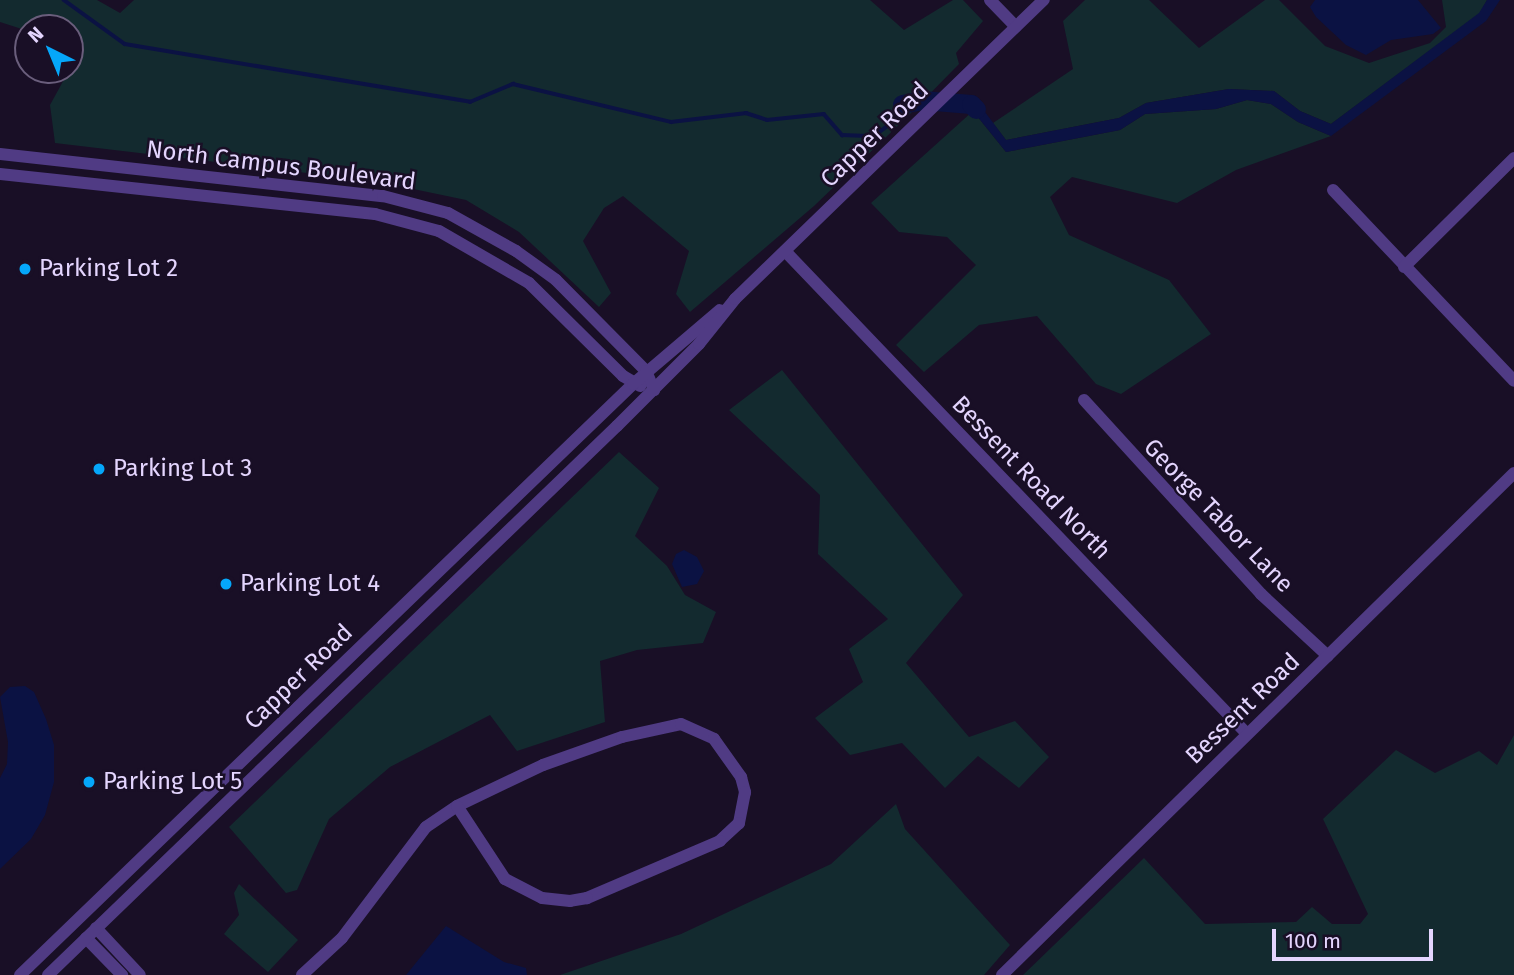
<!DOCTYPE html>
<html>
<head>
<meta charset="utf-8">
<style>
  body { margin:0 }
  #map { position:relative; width:1514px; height:975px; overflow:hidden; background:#190f26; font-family:"Fira Sans",sans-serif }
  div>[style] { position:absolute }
  .green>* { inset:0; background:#132a2f }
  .water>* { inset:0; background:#0b1243 }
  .stream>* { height:3.5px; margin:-1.75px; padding:0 1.75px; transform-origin:1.75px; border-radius:1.75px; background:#0b1243 }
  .river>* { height:19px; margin:-9.5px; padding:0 9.5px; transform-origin:9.5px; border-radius:9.5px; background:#0b1243 }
  .minor>* { height:12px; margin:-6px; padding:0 6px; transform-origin:6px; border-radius:6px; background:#503b84 }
  .dots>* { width:19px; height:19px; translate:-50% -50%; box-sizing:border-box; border:4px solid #190f26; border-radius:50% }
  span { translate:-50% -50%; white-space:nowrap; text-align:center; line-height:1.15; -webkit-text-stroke:5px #190f26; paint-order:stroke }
  .street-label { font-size:24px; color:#e4d5fe }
  .poi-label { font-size:24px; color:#e4d5fe }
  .left { translate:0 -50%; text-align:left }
  .north { position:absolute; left:14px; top:14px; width:70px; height:70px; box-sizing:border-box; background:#190f26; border:2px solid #6a5e7c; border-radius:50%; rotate:317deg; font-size:19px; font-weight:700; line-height:28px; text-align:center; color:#e4d5fe }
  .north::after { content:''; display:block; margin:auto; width:24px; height:32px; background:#05a7fa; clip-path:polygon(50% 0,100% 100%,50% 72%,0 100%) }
  .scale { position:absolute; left:1272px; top:929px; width:161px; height:32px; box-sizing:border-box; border:4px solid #e4d5fe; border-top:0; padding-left:9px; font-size:21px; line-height:24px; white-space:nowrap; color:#e4d5fe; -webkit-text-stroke:5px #190f26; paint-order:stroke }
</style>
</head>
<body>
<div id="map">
  <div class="green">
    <i style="clip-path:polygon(0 0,97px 0,120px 13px,134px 0,870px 0,904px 30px,953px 0,963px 0,983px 21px,956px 53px,959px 64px,908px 116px,814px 206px,690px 312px,676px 294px,689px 251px,623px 196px,604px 208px,583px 241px,611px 293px,599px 307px,519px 232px,466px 200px,375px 181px,55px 143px,50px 105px,78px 54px,70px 44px,70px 28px,28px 31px,0 22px)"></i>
    <i style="clip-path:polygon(1085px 0,1149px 0,1199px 48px,1265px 0,1279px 0,1325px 46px,1369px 63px,1430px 43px,1446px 27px,1442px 0,1487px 0,1480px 13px,1331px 124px,1300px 111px,1274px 91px,1229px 89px,1146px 103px,1119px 118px,1006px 140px,993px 123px,1073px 69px,1063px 21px)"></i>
    <i style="clip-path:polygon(1247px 100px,1271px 104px,1298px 122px,1331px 136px,1236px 170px,1177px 203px,1072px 177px,1050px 197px,1069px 235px,1169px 280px,1211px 334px,1121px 394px,1096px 384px,1037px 316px,979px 325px,924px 372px,896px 345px,976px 265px,947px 237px,899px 232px,871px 203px,973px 111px,1006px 152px,1120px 130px,1145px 114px,1216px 109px)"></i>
    <i style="clip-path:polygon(782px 370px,963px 595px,906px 663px,969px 737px,1015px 721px,1049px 757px,1019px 788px,978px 756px,945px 788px,902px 743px,850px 755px,815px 718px,863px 682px,849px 649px,888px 619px,818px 554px,820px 495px,729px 410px)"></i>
    <i style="clip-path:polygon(619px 452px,659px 488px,635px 536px,667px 566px,685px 595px,716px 612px,703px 643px,637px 650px,600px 661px,605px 722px,517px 751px,490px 715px,390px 767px,329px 819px,297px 890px,286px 893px,229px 827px)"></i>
    <i style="clip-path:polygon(1514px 735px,1514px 975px,1023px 975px,1144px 858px,1205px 924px,1296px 922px,1312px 907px,1332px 924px,1360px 924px,1368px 914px,1323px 819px,1396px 750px,1435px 773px,1479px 751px,1497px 765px)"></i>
    <i style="clip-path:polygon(896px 804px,905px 829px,1010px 945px,984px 975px,560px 975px,681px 934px,831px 864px)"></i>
    <i style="clip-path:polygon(239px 884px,298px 940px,268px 972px,224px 934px,239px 915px,234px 893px)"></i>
  </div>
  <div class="water">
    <i style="clip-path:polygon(1315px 0,1418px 0,1441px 28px,1433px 34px,1391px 40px,1366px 55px,1346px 45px,1316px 17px,1310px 7px)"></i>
    <i style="clip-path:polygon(1487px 0,1500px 0,1486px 21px,1331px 136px,1298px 122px,1271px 104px,1247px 100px,1216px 109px,1145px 114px,1120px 130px,1006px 152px,973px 111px,950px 104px,959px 96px,976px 100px,1006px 140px,1119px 118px,1146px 103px,1229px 89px,1274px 91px,1300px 111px,1331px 124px,1479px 13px)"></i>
    <i style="clip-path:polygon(684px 550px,697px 557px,704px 571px,697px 584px,682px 587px,672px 564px,676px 554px)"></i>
    <i style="clip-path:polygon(25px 686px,34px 692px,46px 719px,54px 745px,54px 782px,45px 815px,31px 839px,0 869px,0 778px,7px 764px,8px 742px,0 697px,10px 687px)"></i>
    <i style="clip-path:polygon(446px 926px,504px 962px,526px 968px,527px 975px,406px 975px)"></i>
  </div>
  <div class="stream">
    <i style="left:64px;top:0;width:75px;rotate:35.8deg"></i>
    <i style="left:125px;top:44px;width:350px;rotate:9.5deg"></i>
    <i style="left:470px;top:102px;width:47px;rotate:-22.7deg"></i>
    <i style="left:513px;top:84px;width:163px;rotate:13.5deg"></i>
    <i style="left:671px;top:122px;width:76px;rotate:-6.8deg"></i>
    <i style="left:746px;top:113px;width:22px;rotate:18deg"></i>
    <i style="left:767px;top:120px;width:57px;rotate:-6deg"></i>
    <i style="left:824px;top:114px;width:28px;rotate:49deg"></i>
    <i style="left:842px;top:135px;width:32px;rotate:2deg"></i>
    <i style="left:874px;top:136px;width:19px;rotate:-36deg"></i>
    <i style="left:889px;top:125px;width:25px;rotate:-58deg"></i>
  </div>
  <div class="river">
    <i style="left:902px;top:104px;width:20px;rotate:-11deg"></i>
    <i style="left:922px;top:100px;width:49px;rotate:4.7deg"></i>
    <i style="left:971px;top:104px;width:7px;rotate:45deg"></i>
  </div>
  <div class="minor">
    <i style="left:990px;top:0;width:37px;rotate:46deg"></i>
    <i style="left:0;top:154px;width:385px;rotate:6.3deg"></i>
    <i style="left:383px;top:196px;width:67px;rotate:14.7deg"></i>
    <i style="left:448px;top:213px;width:78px;rotate:29.2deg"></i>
    <i style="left:516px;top:251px;width:49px;rotate:35.9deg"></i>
    <i style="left:556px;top:280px;width:128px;rotate:45.3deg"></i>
    <i style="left:646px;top:371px;width:21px;rotate:67deg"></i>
    <i style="left:0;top:174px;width:377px;rotate:6.1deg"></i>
    <i style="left:375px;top:214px;width:66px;rotate:14.9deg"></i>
    <i style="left:439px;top:231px;width:104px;rotate:30deg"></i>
    <i style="left:529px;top:283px;width:132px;rotate:44.7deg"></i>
    <i style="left:623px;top:376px;width:20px;rotate:30deg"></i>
    <i style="left:1333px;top:190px;width:263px;rotate:46.5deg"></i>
    <i style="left:785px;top:251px;width:668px;rotate:46.27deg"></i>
    <i style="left:1404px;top:267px;width:155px;rotate:-44.7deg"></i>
    <i style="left:1084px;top:400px;width:263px;rotate:47.6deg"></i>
    <i style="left:1261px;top:594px;width:91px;rotate:42.8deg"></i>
    <i style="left:96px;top:928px;width:64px;rotate:46.9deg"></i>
    <i style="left:86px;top:938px;width:52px;rotate:45.8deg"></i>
    <i style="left:20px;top:975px;width:851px;rotate:-43.95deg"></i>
    <i style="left:633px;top:384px;width:114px;rotate:-40.4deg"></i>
    <i style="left:48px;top:975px;width:791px;rotate:-43.98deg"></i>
    <i style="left:617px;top:426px;width:116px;rotate:-45deg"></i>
    <i style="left:699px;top:344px;width:58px;rotate:-51.3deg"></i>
    <i style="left:735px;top:299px;width:430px;rotate:-44.1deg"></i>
    <i style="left:302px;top:975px;width:54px;rotate:-42.8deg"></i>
    <i style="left:342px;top:938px;width:139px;rotate:-52.9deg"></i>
    <i style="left:426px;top:827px;width:37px;rotate:-34deg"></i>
    <i style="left:457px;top:806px;width:95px;rotate:-25.5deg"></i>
    <i style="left:543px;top:765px;width:84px;rotate:-19.5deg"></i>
    <i style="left:622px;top:737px;width:60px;rotate:-12.4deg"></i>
    <i style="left:681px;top:724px;width:36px;rotate:24deg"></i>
    <i style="left:714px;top:739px;width:47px;rotate:54.6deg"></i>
    <i style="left:741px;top:777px;width:16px;rotate:75deg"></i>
    <i style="left:745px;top:792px;width:32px;rotate:101deg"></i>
    <i style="left:739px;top:823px;width:26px;rotate:137deg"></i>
    <i style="left:720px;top:841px;width:145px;rotate:156.8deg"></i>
    <i style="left:587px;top:898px;width:17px;rotate:170deg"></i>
    <i style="left:570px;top:901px;width:28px;rotate:-174deg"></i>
    <i style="left:542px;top:898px;width:42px;rotate:-152.8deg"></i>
    <i style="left:505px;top:879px;width:87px;rotate:-123.3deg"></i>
    <i style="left:1002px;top:975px;width:717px;rotate:-44.43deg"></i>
  </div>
  <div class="dots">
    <i style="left:25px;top:269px;background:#05a7fa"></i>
    <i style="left:99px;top:469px;background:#05a7fa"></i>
    <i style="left:226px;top:584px;background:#05a7fa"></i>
    <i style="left:89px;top:782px;background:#05a7fa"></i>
  </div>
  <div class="street-label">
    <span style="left:875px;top:135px;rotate:-44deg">Capper Road</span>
    <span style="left:281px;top:166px;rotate:7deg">North Campus Boulevard</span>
    <span style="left:1031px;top:478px;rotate:46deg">Bessent Road North</span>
    <span style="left:1218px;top:516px;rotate:46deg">George Tabor Lane</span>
    <span style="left:299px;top:677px;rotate:-44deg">Capper Road</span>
    <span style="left:1243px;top:709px;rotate:-44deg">Bessent Road</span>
  </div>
  <div class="poi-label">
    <span class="left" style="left:39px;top:269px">Parking Lot 2</span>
    <span class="left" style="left:113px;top:469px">Parking Lot 3</span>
    <span class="left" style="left:240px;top:584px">Parking Lot 4</span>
    <span class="left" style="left:103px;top:782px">Parking Lot 5</span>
  </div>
  <div class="north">N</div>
  <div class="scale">100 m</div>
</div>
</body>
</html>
